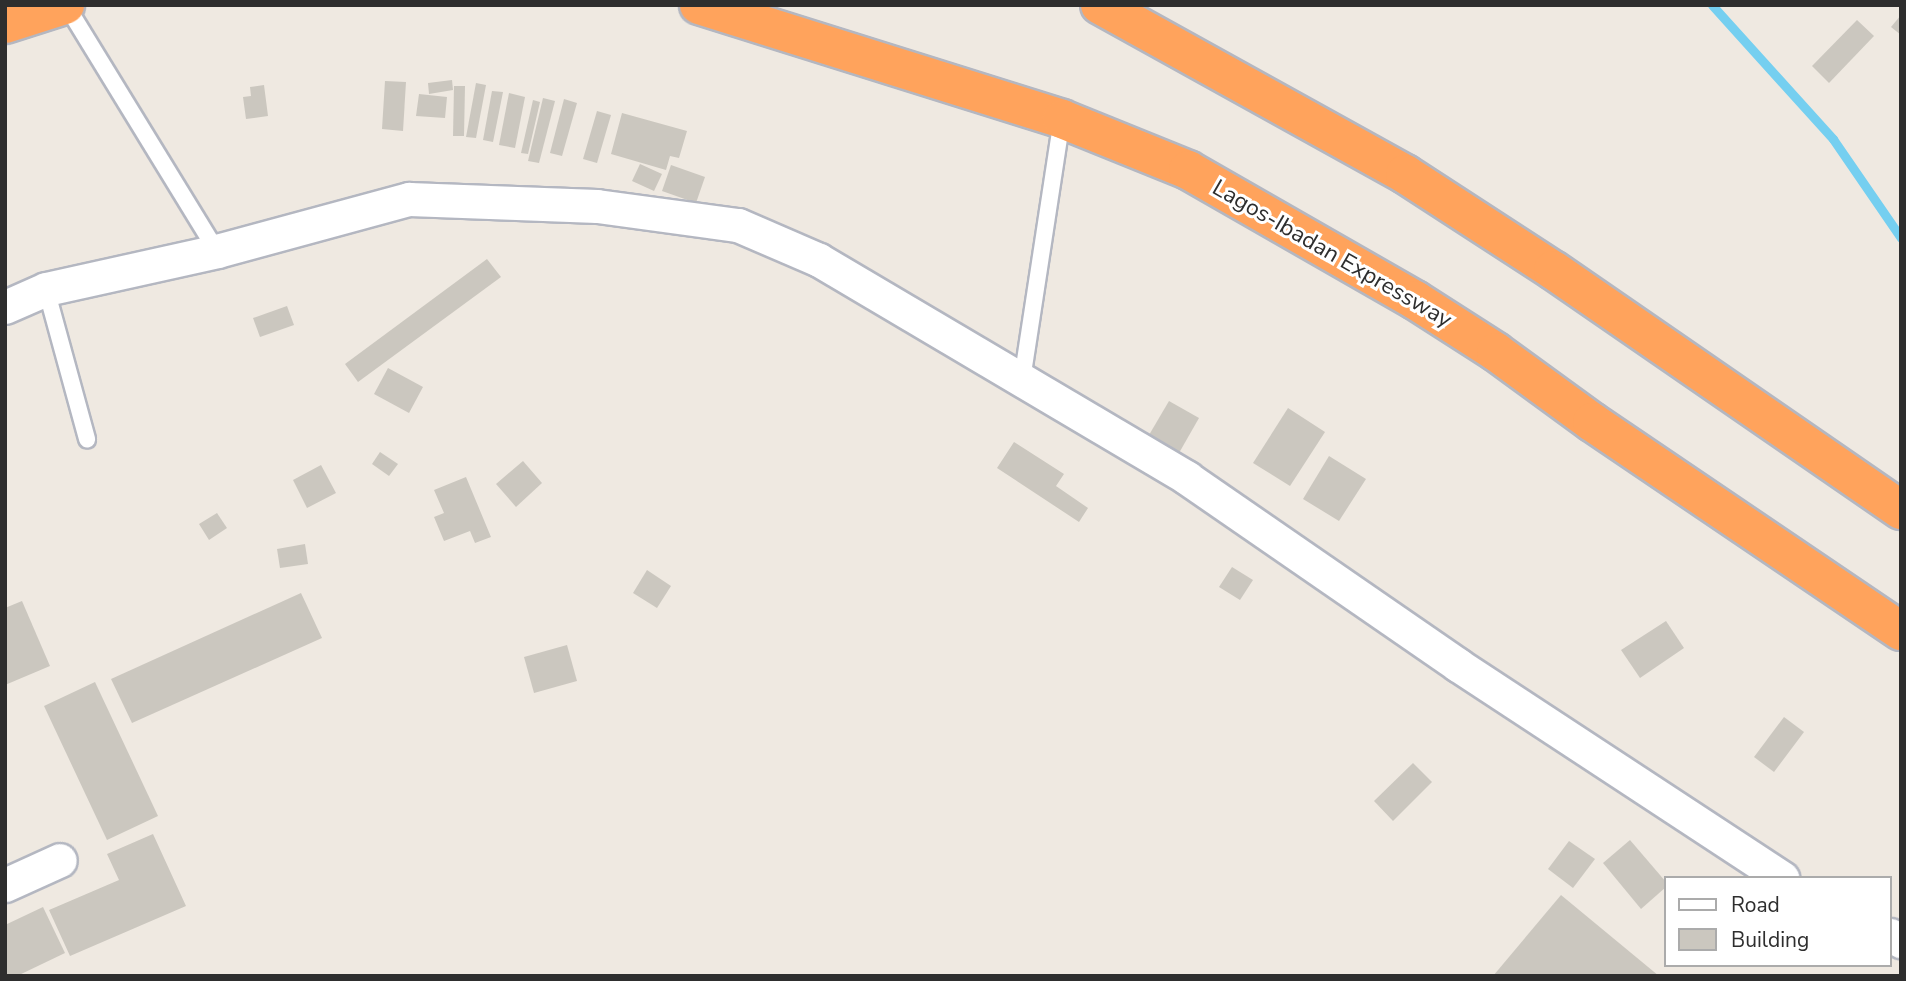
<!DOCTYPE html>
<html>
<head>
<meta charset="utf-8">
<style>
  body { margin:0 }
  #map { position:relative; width:1906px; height:981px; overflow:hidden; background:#efe9e1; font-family:"Nunito Sans",sans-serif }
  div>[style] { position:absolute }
  .stream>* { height:9px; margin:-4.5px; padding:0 4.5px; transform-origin:4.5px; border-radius:4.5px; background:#75cff0 }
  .building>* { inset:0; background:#cbc7bf }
  .roads { filter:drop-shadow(2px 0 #b4b7c1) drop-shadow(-2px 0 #b4b7c1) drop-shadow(0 2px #b4b7c1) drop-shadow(0 -2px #b4b7c1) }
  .service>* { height:16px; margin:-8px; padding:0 8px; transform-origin:8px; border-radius:8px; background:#fff }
  .minor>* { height:33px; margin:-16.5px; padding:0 16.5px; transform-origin:16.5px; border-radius:16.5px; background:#fff }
  .motorway>* { height:38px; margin:-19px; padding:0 19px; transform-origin:19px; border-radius:19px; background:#ffa35c }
  span { translate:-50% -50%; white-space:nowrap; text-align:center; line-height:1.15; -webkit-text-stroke:6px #fff; paint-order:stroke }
  .street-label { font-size:23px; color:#2e2e2e }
  .frame { position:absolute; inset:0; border:7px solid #2e2e2e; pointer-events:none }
  .legend { position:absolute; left:1664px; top:876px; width:228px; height:91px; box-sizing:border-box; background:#fff; border:2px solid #ababab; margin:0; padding:9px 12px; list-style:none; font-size:21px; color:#2e2e2e }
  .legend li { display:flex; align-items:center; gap:14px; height:35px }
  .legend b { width:35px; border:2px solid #ababab }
</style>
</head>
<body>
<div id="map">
  <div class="stream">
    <i style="left:1712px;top:5px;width:181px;rotate:47.9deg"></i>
    <i style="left:1833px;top:139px;width:120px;rotate:55.5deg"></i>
  </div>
  <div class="building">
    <i style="clip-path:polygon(1901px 15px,1901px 35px,1891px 27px)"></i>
    <i style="clip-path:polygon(1857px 20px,1874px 36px,1829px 83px,1812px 66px)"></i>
    <i style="clip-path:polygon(452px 80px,453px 90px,429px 94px,428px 83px)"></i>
    <i style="clip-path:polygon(385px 81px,406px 82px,403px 131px,382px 129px)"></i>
    <i style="clip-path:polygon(476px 83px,486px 85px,476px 138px,466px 137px)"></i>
    <i style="clip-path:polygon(264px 85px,268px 116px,246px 119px,243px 97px,251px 96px,250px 87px)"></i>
    <i style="clip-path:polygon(454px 86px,465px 86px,464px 136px,453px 136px)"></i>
    <i style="clip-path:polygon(492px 91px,503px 92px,493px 142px,483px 140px)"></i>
    <i style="clip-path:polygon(509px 93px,525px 97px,515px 148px,499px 145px)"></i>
    <i style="clip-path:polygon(419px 94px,447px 97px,445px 118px,416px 116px)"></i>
    <i style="clip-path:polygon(543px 98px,555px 101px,539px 163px,528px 161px)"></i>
    <i style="clip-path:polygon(564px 99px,577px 103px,562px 156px,550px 153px)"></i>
    <i style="clip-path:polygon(533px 100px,540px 102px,528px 154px,521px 153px)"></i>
    <i style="clip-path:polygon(597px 111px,611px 115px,597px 163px,583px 159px)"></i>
    <i style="clip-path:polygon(622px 113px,687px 131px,679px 158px,670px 156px,666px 170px,611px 154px)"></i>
    <i style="clip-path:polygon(640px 164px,662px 174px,654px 191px,632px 181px)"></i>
    <i style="clip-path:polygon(671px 165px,705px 177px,696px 203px,662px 191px)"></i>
    <i style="clip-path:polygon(487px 259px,501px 277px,358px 382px,345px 364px)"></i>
    <i style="clip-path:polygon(287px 306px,294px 325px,260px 337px,253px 318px)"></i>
    <i style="clip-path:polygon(388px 368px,423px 387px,409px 413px,374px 394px)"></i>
    <i style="clip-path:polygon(1169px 401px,1199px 418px,1179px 453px,1149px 435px)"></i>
    <i style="clip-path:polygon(1288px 408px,1325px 432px,1290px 486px,1253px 463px)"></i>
    <i style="clip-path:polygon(1014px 442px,1064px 474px,1056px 486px,1088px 508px,1079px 522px,997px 468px)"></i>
    <i style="clip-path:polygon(380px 452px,398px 464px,389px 476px,372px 464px)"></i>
    <i style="clip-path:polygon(1329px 456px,1366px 479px,1339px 521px,1303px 499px)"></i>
    <i style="clip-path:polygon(523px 461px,542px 483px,516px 507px,496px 484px)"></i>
    <i style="clip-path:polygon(321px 465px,336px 493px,307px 508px,293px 480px)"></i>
    <i style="clip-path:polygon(466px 477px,491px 537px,475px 543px,470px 531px,444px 541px,434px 517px,444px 513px,434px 490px)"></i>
    <i style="clip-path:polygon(217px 513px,227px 528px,209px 540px,199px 524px)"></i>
    <i style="clip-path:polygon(305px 544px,308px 564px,280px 568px,277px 549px)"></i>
    <i style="clip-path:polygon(1232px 567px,1253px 580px,1240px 600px,1219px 587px)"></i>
    <i style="clip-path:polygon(647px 570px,671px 586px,657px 608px,633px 593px)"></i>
    <i style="clip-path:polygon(301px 593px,322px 638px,132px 723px,111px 679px)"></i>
    <i style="clip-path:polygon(22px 601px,50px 666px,5px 685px,5px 608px)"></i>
    <i style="clip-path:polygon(1666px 621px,1684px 648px,1640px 678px,1621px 650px)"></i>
    <i style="clip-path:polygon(567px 645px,577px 681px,534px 693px,524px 657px)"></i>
    <i style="clip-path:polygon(95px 682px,158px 816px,107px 840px,44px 706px)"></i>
    <i style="clip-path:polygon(1784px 717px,1804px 732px,1774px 772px,1754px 757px)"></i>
    <i style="clip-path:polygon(1413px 763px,1432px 782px,1393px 821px,1374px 801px)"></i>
    <i style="clip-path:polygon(153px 834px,186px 906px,70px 956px,49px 910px,119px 880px,107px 854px)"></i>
    <i style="clip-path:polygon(1630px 840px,1666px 882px,1666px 887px,1641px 909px,1603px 863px)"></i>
    <i style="clip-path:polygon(1569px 841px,1595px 859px,1573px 888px,1548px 869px)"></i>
    <i style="clip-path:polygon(1561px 895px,1659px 976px,1493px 976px)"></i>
    <i style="clip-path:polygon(43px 907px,65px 953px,17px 976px,5px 976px,5px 925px)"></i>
  </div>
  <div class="roads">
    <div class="service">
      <i style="left:66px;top:5px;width:289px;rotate:58.5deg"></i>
      <i style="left:46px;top:289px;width:156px;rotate:74.7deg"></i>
      <i style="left:1022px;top:380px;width:264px;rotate:-81.3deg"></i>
    </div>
    <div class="minor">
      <i style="left:5px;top:307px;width:45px;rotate:-23.7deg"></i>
      <i style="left:46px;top:289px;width:175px;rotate:-12.5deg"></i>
      <i style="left:217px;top:251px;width:199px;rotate:-15.2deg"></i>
      <i style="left:409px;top:199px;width:188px;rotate:2.1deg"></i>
      <i style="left:597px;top:206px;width:142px;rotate:7.7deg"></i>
      <i style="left:738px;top:225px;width:88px;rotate:23.4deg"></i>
      <i style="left:819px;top:260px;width:428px;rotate:30.6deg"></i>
      <i style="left:1187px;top:478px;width:329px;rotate:34.6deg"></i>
      <i style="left:1458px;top:665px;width:388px;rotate:33.3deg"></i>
      <i style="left:5px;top:885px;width:60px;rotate:-24.4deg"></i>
      <i style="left:1890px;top:935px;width:13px;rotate:29deg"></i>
    </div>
    <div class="motorway">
      <i style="left:699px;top:5px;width:380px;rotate:17.4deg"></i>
      <i style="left:1062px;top:119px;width:136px;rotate:22deg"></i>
      <i style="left:1188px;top:170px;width:262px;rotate:29.8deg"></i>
      <i style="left:1415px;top:300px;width:96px;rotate:32.7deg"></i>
      <i style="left:1496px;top:352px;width:119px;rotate:36.1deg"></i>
      <i style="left:1592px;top:422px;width:373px;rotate:34.1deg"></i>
      <i style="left:1100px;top:5px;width:349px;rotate:29deg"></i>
      <i style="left:1405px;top:174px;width:176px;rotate:33deg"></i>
      <i style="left:1553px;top:270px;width:423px;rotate:34.6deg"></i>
      <i style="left:5px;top:24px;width:63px;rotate:-17.6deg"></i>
    </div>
  </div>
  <div class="street-label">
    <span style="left:1332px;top:254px;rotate:30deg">Lagos-Ibadan Expressway</span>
  </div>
  <div class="frame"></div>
  <ul class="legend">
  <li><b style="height:9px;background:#fff"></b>Road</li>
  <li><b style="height:19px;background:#cbc7bf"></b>Building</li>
  </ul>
</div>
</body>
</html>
